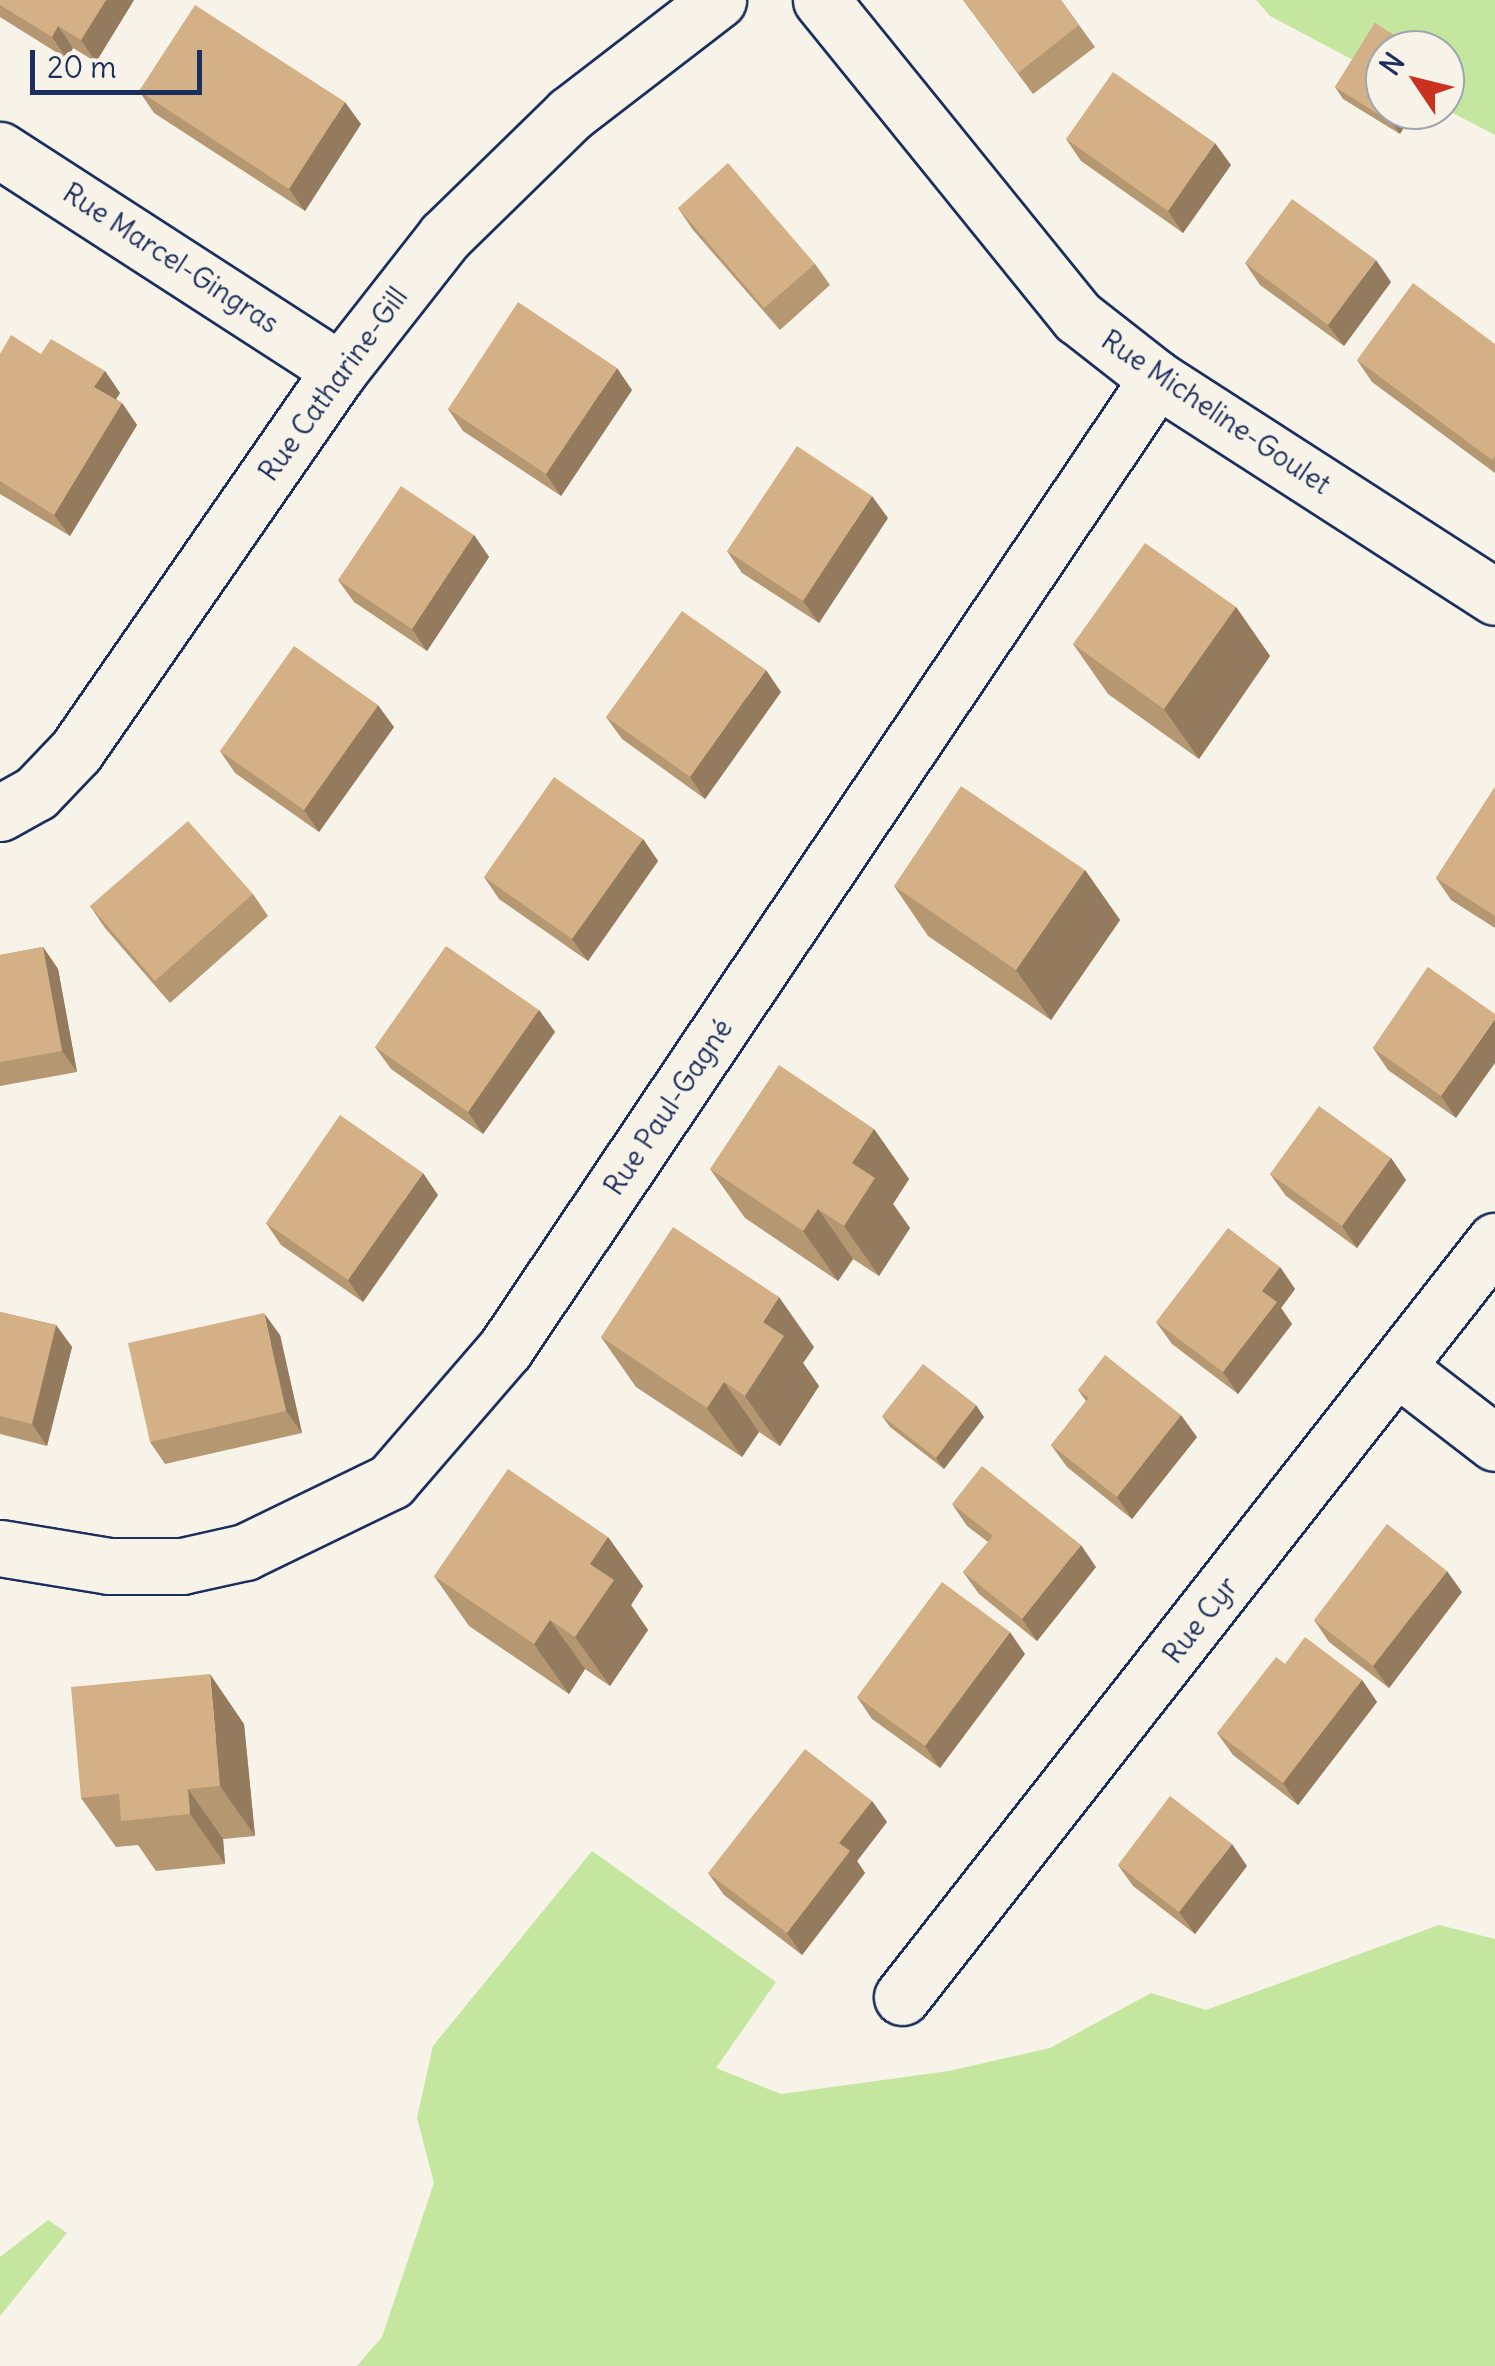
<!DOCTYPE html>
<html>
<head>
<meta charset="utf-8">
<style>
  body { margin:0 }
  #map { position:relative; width:1495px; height:2366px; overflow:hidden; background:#f7f3e8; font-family:Delius,sans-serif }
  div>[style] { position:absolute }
  .green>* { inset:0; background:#c4e69f }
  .roads { filter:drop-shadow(2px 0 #1b2f5e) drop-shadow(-2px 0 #1b2f5e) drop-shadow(0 2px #1b2f5e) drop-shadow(0 -2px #1b2f5e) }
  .minor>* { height:55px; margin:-27.5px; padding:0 27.5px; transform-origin:27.5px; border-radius:27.5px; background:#f7f3e8 }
  .wall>* { inset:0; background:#b59772 }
  .shaded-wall>* { inset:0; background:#947b5d }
  .building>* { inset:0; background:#d3b085 }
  span { translate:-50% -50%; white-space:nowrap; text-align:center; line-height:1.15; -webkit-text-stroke:8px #f7f3e8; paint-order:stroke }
  .street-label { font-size:28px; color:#1b2f5e }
  .north { position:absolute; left:1365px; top:30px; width:100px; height:100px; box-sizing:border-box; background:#f7f3e8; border:2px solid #9fa5b1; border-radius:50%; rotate:305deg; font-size:28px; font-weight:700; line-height:40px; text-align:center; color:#1b2f5e }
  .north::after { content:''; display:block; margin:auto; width:35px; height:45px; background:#c8321e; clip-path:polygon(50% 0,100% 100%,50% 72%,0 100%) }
  .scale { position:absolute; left:30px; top:50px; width:172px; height:45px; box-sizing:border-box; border:5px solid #1b2f5e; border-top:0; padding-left:12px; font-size:30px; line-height:35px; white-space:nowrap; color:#1b2f5e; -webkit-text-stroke:8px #f7f3e8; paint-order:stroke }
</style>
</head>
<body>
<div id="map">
  <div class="green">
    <i style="clip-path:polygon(1256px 0,1495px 0,1495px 135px,1445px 109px,1445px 50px,1385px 50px,1385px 77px,1270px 16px)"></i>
    <i style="clip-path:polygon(592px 1851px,776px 1982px,716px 2068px,781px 2094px,949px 2071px,1050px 2048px,1151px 1993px,1206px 2010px,1439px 1925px,1495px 1939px,1495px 2366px,357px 2366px,382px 2337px,434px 2183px,417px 2118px,433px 2046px)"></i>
    <i style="clip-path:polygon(48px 2220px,67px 2233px,0 2316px,0 2257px)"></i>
  </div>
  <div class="roads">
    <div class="minor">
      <i style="left:821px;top:0;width:408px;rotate:51deg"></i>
      <i style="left:1078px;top:317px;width:100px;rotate:38.1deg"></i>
      <i style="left:1157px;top:379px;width:402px;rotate:32.8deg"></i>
      <i style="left:0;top:150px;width:405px;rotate:32.9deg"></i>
      <i style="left:0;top:813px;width:41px;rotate:-29.1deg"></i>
      <i style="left:36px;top:793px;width:58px;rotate:-46.4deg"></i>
      <i style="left:76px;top:751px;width:464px;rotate:-55.3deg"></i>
      <i style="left:340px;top:370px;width:170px;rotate:-51.9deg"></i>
      <i style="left:445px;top:236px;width:175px;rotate:-44.3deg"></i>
      <i style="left:570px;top:114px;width:187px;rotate:-37.6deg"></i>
      <i style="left:1399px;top:1369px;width:121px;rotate:37.6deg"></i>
      <i style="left:0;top:1548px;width:110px;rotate:9.4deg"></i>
      <i style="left:109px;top:1566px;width:73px"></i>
      <i style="left:182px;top:1566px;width:65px;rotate:-12.5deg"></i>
      <i style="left:245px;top:1552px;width:162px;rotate:-25.9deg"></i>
      <i style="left:391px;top:1481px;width:174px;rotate:-49.2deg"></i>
      <i style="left:505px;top:1349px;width:1169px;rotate:-56.09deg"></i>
      <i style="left:902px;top:1997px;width:961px;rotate:-51.89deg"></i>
    </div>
  </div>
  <div class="wall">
    <i style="clip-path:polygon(0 0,134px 0,96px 62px,73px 48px,67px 59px,0 17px)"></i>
    <i style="clip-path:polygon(963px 0,1061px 0,1095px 47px,1033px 94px)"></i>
    <i style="clip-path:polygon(1375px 23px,1400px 134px,1343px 99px,1335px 87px)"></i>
    <i style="clip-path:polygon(139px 91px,361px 124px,305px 211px,154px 113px)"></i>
    <i style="clip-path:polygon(1066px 139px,1231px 165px,1183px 233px,1081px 161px)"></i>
    <i style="clip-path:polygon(678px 208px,815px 264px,830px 285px,780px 330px,693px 230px)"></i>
    <i style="clip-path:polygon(1245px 263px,1391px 282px,1344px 346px,1260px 285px)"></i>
    <i style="clip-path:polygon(1495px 344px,1495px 473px,1372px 382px,1357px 360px)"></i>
    <i style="clip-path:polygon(0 354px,41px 354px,105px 371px,120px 393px,116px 399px,122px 403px,137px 425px,70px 536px,0 494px)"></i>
    <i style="clip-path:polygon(632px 390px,561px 496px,463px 431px,448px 409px)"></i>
    <i style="clip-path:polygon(888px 518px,819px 623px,742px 573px,727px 551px)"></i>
    <i style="clip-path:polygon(474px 535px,489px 557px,427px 651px,354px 602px,338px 580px)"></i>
    <i style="clip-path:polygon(1236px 607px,1270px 656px,1199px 759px,1108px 694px,1073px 644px)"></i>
    <i style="clip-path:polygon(781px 692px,705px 799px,622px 739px,606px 717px)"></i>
    <i style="clip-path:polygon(394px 727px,319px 832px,235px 773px,220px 751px)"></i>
    <i style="clip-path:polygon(1495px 787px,1495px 928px,1451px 900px,1436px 878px)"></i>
    <i style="clip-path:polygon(643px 839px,658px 861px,588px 961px,499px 899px,484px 877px)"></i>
    <i style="clip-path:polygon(1085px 870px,1120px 920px,1051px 1020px,928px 936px,894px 886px)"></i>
    <i style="clip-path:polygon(253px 894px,268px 916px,170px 1003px,105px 928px,90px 906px)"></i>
    <i style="clip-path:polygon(43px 947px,58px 969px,77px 1072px,0 1086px,0 955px)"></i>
    <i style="clip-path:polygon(1428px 967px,1456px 1118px,1388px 1070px,1373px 1048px)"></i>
    <i style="clip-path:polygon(539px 1010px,555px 1032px,483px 1134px,391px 1069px,375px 1047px)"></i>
    <i style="clip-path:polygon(874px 1129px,909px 1179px,893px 1204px,910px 1228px,879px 1276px,853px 1259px,838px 1281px,745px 1218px,710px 1169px)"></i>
    <i style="clip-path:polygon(1391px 1158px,1406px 1180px,1357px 1248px,1286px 1196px,1270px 1174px)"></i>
    <i style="clip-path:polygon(438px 1195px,363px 1302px,281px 1245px,266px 1223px)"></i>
    <i style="clip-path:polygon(1280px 1267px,1295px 1289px,1281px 1308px,1292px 1324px,1238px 1394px,1172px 1344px,1156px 1322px)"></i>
    <i style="clip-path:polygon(0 1312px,56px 1325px,72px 1347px,47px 1446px,0 1434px)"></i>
    <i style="clip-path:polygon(280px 1335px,302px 1433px,165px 1464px,150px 1442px)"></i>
    <i style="clip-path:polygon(601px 1337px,814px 1347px,803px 1363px,819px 1386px,780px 1446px,759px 1432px,742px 1457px,636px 1387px)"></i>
    <i style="clip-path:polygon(1078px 1390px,1197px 1437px,1132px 1519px,1067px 1467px,1051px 1445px,1086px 1401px)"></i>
    <i style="clip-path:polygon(882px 1416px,984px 1417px,944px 1469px,890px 1427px)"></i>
    <i style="clip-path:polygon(952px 1504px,1096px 1567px,1037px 1641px,979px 1594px,963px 1572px,988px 1542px,967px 1526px)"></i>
    <i style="clip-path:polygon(608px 1537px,643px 1586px,631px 1605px,648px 1630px,610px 1686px,585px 1669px,569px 1694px,469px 1626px,434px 1576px)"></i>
    <i style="clip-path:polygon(1462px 1592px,1389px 1688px,1329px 1642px,1314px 1620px)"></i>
    <i style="clip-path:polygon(1025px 1654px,940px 1768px,872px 1719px,857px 1697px)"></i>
    <i style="clip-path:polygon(1285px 1664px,1362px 1680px,1377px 1702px,1298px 1805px,1233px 1755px,1217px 1733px)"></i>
    <i style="clip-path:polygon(244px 1724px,255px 1836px,223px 1839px,225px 1864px,156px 1871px,138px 1845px,116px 1847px,81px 1798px)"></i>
    <i style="clip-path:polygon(872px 1801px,887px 1822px,857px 1861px,865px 1873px,802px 1955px,724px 1895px,708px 1873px)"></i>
    <i style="clip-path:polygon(1118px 1865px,1247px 1866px,1195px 1934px,1133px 1886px)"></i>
  </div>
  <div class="shaded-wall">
    <i style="clip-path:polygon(106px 0,134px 0,96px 62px,81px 40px)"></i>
    <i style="clip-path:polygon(58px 26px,73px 48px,67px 59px,52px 37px)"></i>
    <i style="clip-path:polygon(345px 102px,361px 124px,305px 211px,289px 189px)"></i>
    <i style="clip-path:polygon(1400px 110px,1415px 110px,1400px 134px,1392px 123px)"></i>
    <i style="clip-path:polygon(1215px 143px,1231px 165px,1183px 233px,1168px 211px)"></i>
    <i style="clip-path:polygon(1376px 260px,1391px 282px,1344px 346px,1328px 325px)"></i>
    <i style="clip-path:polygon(617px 368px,632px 390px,561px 496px,546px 474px)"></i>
    <i style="clip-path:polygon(105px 371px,120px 393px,110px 409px,94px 387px)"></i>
    <i style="clip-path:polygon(122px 403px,137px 425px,70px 536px,54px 515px)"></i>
    <i style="clip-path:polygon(872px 496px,888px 518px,819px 623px,803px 601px)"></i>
    <i style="clip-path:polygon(474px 535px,489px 557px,427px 651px,412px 629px)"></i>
    <i style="clip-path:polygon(1236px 607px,1270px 656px,1199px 759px,1164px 709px)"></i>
    <i style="clip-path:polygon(766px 670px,781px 692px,705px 799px,690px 777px)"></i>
    <i style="clip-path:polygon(378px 705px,394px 727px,319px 832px,304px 810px)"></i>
    <i style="clip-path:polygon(643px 839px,658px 861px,588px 961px,572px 939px)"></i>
    <i style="clip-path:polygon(1085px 870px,1120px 920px,1051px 1020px,1016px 970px)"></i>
    <i style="clip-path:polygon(43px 947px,58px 969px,77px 1072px,62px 1051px)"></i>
    <i style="clip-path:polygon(539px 1010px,555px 1032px,483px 1134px,468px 1112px)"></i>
    <i style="clip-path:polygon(1495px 1019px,1495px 1063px,1456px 1118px,1441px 1096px)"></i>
    <i style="clip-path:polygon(874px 1129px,909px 1179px,893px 1204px,910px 1228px,879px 1276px,844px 1226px,852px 1163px)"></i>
    <i style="clip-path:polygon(1391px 1158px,1406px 1180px,1357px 1248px,1342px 1226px)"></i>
    <i style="clip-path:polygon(423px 1173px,438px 1195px,363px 1302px,348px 1280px)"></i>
    <i style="clip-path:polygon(818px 1209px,853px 1259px,838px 1281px,803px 1231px)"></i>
    <i style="clip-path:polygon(1280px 1267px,1295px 1289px,1281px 1308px,1292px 1324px,1238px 1394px,1223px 1372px,1262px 1291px)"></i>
    <i style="clip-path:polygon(779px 1297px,814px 1347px,803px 1363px,819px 1386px,780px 1446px,745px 1396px,763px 1322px)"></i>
    <i style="clip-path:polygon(264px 1313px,280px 1335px,302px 1433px,286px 1411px)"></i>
    <i style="clip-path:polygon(56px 1325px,72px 1347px,47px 1446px,32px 1424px)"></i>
    <i style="clip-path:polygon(724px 1382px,759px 1432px,742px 1457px,707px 1408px)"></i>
    <i style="clip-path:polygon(976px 1405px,984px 1417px,944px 1469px,936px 1458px)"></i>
    <i style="clip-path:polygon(1181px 1415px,1197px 1437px,1132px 1519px,1117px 1497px)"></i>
    <i style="clip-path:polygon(608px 1537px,643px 1586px,631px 1605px,648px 1630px,610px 1686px,575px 1637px,590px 1564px)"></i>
    <i style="clip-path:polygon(1081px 1545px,1096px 1567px,1037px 1641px,1022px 1619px)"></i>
    <i style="clip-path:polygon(1447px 1571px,1462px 1592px,1389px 1688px,1373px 1666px)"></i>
    <i style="clip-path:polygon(550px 1620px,585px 1669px,569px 1694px,534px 1644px)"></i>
    <i style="clip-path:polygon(1010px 1632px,1025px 1654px,940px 1768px,925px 1746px)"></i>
    <i style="clip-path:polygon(210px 1674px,244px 1724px,255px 1836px,220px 1786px)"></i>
    <i style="clip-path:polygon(1362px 1680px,1377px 1702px,1298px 1805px,1283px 1783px)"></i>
    <i style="clip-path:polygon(188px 1789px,223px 1839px,225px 1864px,190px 1814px)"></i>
    <i style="clip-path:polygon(872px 1801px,887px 1822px,857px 1861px,865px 1873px,802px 1955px,787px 1933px,839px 1843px)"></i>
    <i style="clip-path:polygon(1232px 1844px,1247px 1866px,1195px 1934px,1179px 1912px)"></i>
  </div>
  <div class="building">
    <i style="clip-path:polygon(0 0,106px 0,81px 40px,58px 26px,52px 37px,0 5px)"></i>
    <i style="clip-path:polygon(963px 0,1061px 0,1079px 25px,1018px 73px)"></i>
    <i style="clip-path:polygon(195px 5px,345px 102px,289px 189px,139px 91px)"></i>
    <i style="clip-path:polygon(1375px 23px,1418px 50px,1385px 50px,1385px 110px,1400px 110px,1392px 123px,1335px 87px)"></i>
    <i style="clip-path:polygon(1113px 72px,1215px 143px,1168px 211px,1066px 139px)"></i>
    <i style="clip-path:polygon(728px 163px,815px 264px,764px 308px,678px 208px)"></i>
    <i style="clip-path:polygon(1292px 199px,1376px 260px,1328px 325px,1245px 263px)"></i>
    <i style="clip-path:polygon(1413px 283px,1495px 344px,1495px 456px,1492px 460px,1357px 360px)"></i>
    <i style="clip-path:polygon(518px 302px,617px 368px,546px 474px,448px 409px)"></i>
    <i style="clip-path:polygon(11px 335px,41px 354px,51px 339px,105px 371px,94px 387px,122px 403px,54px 515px,0 481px,0 354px)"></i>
    <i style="clip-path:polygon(797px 446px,872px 496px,803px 601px,727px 551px)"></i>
    <i style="clip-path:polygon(401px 486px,474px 535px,412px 629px,338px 580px)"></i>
    <i style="clip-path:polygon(1145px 543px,1236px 607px,1164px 709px,1073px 644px)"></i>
    <i style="clip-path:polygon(682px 611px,766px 670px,690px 777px,606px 717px)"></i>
    <i style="clip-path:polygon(294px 646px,378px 705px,304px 810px,220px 751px)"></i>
    <i style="clip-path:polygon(554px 777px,643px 839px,572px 939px,484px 877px)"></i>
    <i style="clip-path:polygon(961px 786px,1085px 870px,1016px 970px,894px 886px)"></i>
    <i style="clip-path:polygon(1495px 787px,1495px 916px,1436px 878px)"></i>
    <i style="clip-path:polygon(188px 821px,253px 894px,155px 981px,90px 906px)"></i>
    <i style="clip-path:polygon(446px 946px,539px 1010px,468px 1112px,375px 1047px)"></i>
    <i style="clip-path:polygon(43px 947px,62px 1051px,0 1062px,0 955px)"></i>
    <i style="clip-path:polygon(1428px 967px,1495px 1014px,1495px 1019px,1441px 1096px,1373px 1048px)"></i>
    <i style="clip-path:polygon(779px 1065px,874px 1129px,852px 1163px,875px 1178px,844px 1226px,818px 1209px,803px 1231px,710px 1169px)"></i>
    <i style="clip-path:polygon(1319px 1106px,1391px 1158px,1342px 1226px,1270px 1174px)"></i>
    <i style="clip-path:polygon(340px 1115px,423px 1173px,348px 1280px,266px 1223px)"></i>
    <i style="clip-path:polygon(673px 1227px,779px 1297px,763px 1322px,784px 1336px,745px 1396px,724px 1382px,707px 1408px,601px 1337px)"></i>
    <i style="clip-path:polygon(1228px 1228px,1280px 1267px,1262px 1291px,1277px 1302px,1223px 1372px,1156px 1322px)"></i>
    <i style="clip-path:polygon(0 1312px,56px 1325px,32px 1424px,0 1416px)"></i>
    <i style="clip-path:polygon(264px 1313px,286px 1411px,150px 1442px,128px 1343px)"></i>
    <i style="clip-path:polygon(1105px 1355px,1181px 1415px,1117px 1497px,1051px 1445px,1089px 1398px,1078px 1390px)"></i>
    <i style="clip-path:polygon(923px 1364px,976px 1405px,936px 1458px,882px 1416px)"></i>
    <i style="clip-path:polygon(982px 1466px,1081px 1545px,1022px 1619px,963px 1572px,993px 1536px,952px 1504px)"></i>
    <i style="clip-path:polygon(508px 1469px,608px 1537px,590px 1564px,614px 1580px,575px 1637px,550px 1620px,534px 1644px,434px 1576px)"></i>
    <i style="clip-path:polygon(1387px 1524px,1447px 1571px,1373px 1666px,1314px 1620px)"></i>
    <i style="clip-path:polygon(942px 1582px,1010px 1632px,925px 1746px,857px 1697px)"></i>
    <i style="clip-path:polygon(1305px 1637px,1362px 1680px,1283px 1783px,1217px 1733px,1276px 1657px,1285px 1664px)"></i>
    <i style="clip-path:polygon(210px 1674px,220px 1786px,188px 1789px,190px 1814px,121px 1821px,119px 1794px,81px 1798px,71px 1687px)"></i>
    <i style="clip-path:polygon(805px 1749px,872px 1801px,839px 1843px,850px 1851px,787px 1933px,708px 1873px)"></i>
    <i style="clip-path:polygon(1170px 1796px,1232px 1844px,1179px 1912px,1118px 1865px)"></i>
  </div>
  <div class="street-label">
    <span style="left:171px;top:258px;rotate:33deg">Rue Marcel-Gingras</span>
    <span style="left:333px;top:384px;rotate:-54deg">Rue Catharine-Gill</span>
    <span style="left:1216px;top:412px;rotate:34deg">Rue Micheline-Goulet</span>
    <span style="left:668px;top:1107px;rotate:-56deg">Rue Paul-Gagné</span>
    <span style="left:1200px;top:1620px;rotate:-52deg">Rue Cyr</span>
  </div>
  <div class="north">N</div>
  <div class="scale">20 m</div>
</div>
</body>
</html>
